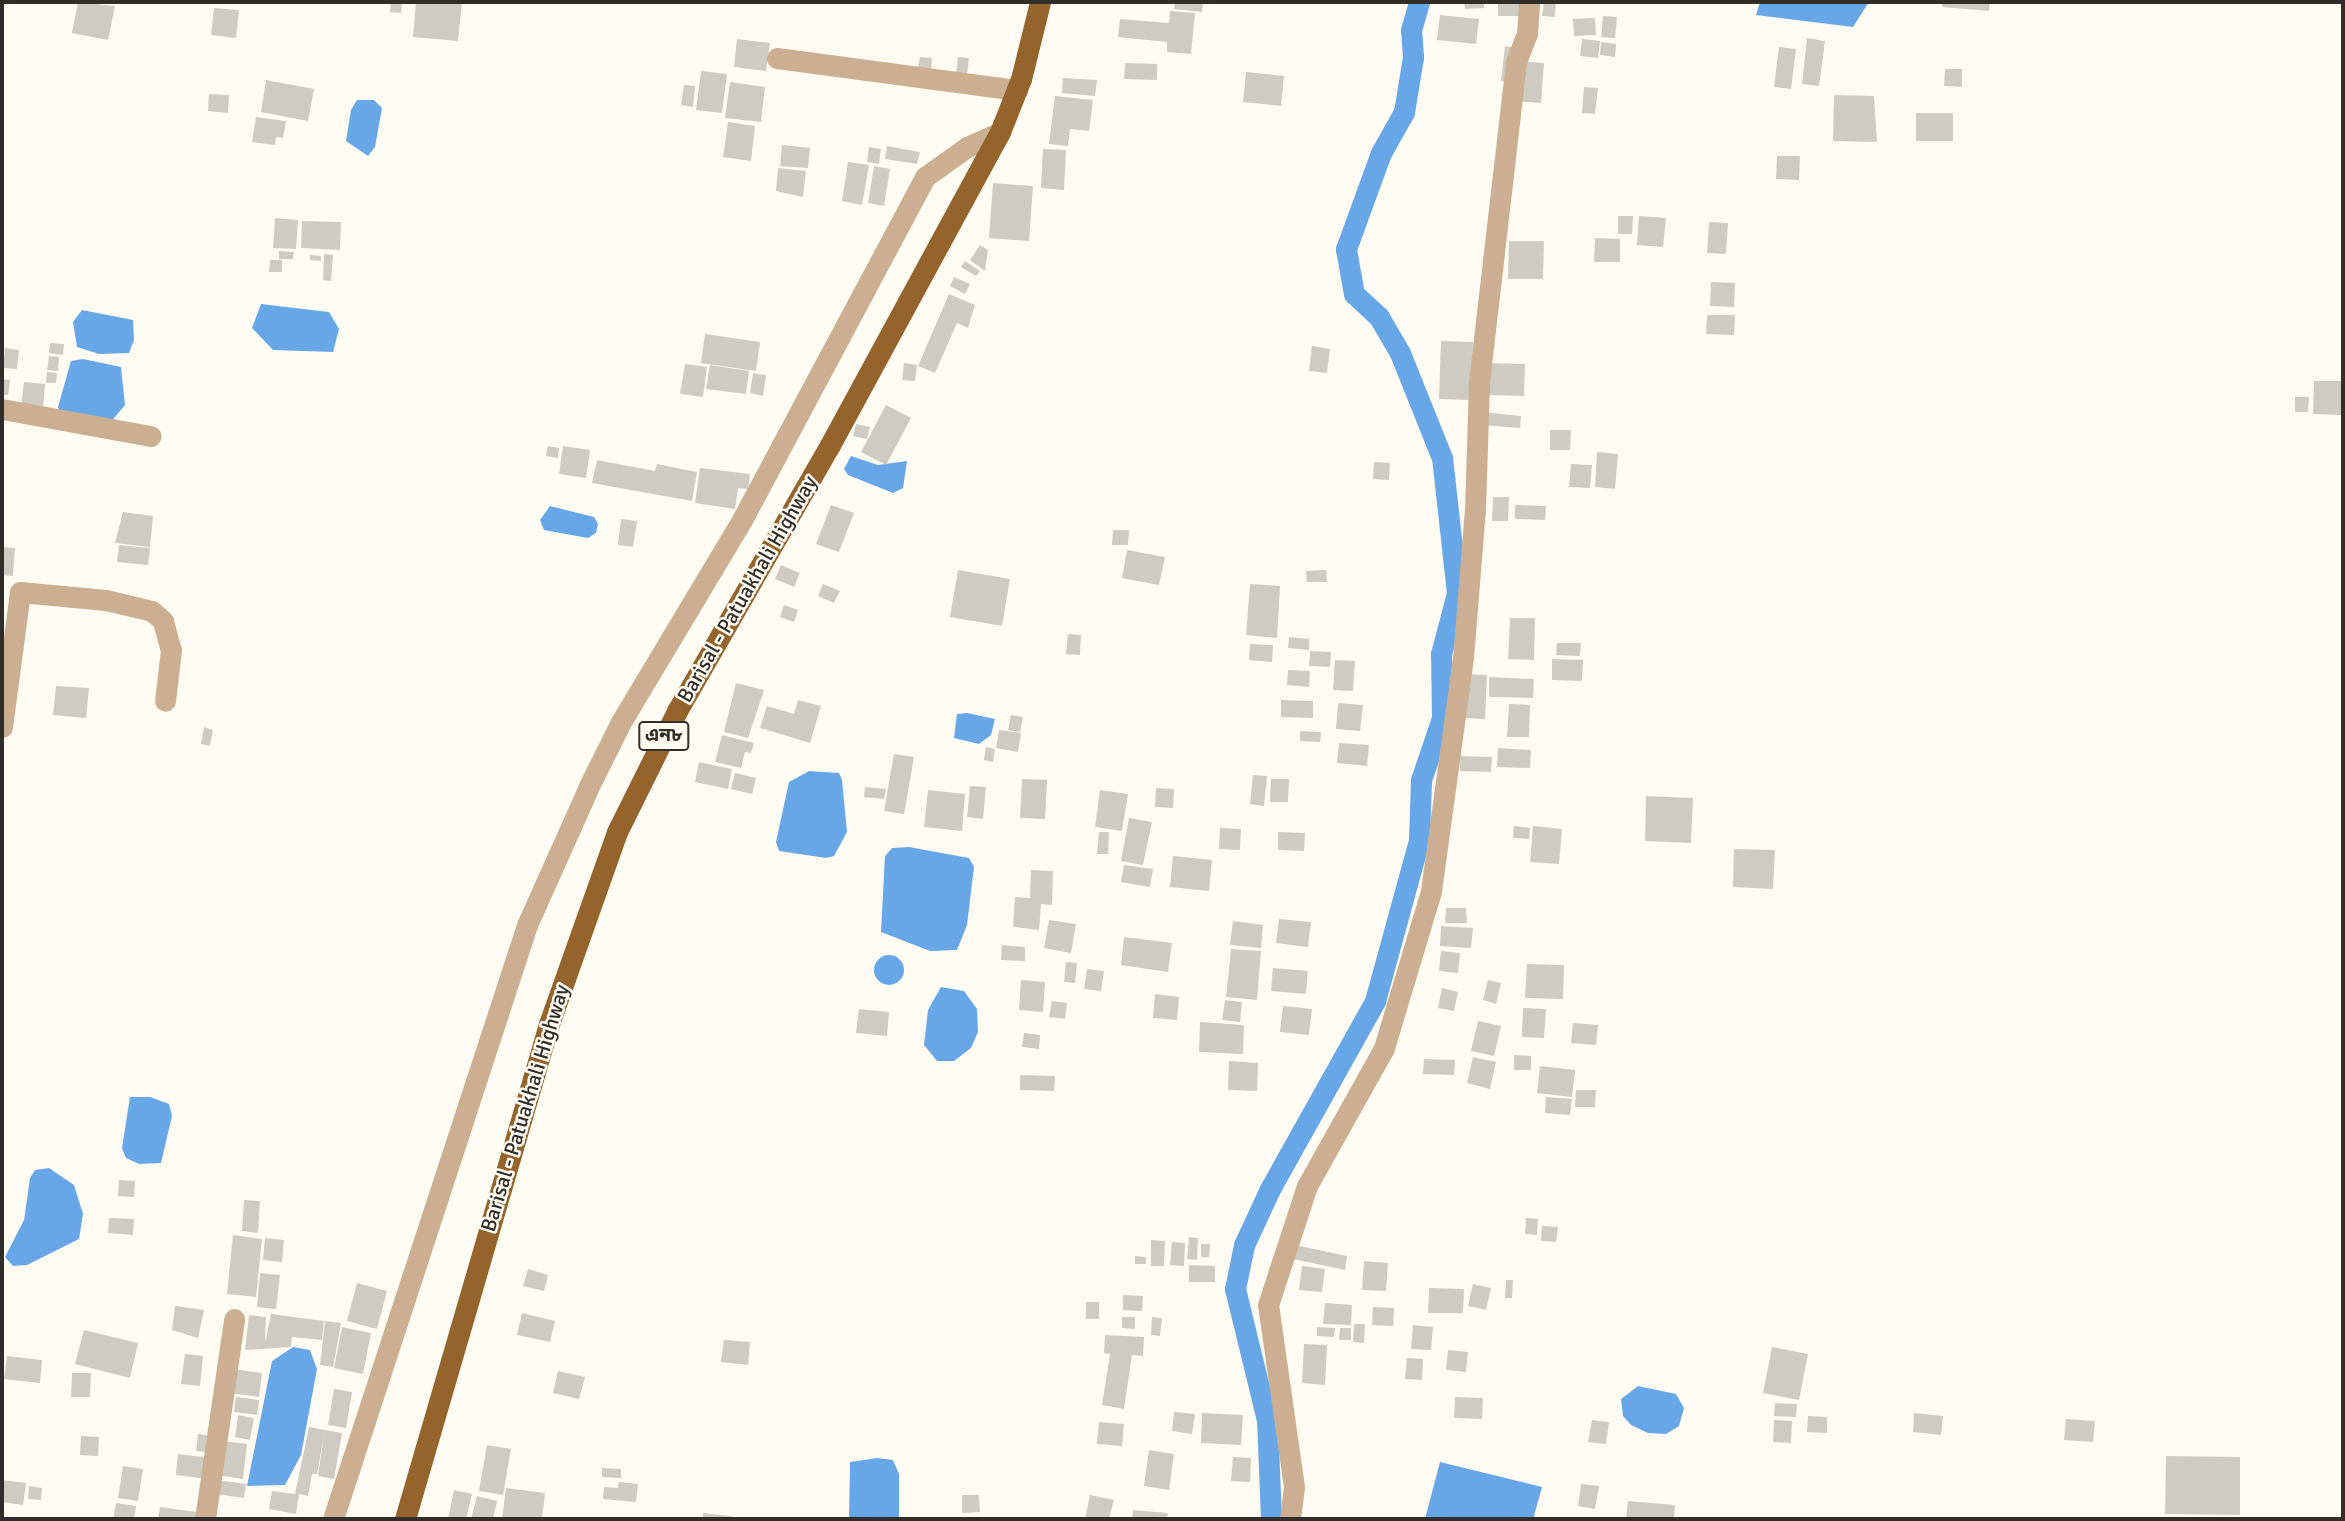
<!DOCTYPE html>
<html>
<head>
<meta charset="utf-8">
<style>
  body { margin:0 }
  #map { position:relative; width:2345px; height:1521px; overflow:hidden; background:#fefcf2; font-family:Signika,"Noto Sans Bengali",sans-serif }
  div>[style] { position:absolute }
  .water>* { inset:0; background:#67a7e7 }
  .round { border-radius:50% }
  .canal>* { height:21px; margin:-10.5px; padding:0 10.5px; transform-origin:10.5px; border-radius:10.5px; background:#67a7e7 }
  .building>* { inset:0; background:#ceccc2 }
  .minor>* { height:21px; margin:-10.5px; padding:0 10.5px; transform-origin:10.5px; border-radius:10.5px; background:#ccaf93 }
  .tertiary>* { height:21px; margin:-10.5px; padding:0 10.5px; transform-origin:10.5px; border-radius:10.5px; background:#ccaf93 }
  .trunk>* { height:21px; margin:-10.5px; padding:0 10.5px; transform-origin:10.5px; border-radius:10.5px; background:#95632c }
  span { translate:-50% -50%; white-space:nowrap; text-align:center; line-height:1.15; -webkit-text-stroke:5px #fefcf2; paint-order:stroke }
  .shield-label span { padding:2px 5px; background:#fefcf2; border:2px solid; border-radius:5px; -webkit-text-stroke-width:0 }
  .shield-label { font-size:19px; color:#2f2e2b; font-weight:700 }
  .street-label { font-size:21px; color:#2f2e2b }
  .frame { position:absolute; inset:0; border:4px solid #2f2e2b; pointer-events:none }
</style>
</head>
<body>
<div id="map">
  <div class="water">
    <i style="clip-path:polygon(1760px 2px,1869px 2px,1853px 27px,1756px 15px)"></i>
    <i style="clip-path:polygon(357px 100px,374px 100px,382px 108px,375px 147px,368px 156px,346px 141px,351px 110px)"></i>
    <i style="clip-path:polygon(261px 304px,329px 312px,339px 329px,333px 352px,273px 350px,252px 328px)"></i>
    <i style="clip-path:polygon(82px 310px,133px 320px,134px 340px,129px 353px,99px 354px,77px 347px,73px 322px)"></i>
    <i style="clip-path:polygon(83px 359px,121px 367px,125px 405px,110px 423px,60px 412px,58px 407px,71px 361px)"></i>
    <i style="clip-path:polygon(851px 456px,878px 465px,907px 461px,903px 488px,893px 493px,848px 475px,844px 469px)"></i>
    <i style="clip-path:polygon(550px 506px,594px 517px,598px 524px,596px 533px,588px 538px,544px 530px,540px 520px)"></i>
    <i style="clip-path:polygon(967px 713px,995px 719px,991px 735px,979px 744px,954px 738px,957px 714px)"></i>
    <i style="clip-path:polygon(809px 771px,839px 773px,842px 780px,847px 832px,834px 856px,826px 858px,779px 851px,776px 842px,789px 782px)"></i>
    <i style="clip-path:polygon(909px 847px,969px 858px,974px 867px,967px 925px,957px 950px,930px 951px,881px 932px,885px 856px,892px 848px)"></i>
    <i class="round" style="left:874px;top:955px;width:30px;height:30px"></i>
    <i style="clip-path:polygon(941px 987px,964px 991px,977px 1009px,978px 1032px,971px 1048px,954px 1061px,937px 1061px,924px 1045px,928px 1010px)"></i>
    <i style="clip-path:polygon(130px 1097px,150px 1097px,169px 1104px,172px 1116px,161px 1163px,139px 1164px,126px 1158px,122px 1148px)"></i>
    <i style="clip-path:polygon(49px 1168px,74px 1185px,83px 1214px,79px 1239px,27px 1265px,13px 1266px,5px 1257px,24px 1220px,30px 1178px,35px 1170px)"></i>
    <i style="clip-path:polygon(293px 1347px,310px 1350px,317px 1369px,301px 1455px,285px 1485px,247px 1486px,272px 1361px)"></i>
    <i style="clip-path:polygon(1638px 1386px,1676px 1394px,1684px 1408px,1679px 1426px,1666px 1434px,1648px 1433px,1631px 1425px,1623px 1416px,1621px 1399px)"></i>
    <i style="clip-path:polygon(877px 1458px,893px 1460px,899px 1474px,899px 1519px,849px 1519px,850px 1462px)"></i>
    <i style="clip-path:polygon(1440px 1462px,1542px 1487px,1533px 1519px,1425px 1519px)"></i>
  </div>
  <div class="canal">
    <i style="left:1271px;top:1519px;width:99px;rotate:-92.3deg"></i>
    <i style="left:1267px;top:1420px;width:135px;rotate:-103.7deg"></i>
    <i style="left:1235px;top:1289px;width:45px;rotate:-78.4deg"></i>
    <i style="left:1244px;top:1245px;width:62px;rotate:-65.1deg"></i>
    <i style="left:1270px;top:1189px;width:215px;rotate:-60.8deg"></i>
    <i style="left:1375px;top:1001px;width:167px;rotate:-74.7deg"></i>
    <i style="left:1419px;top:840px;width:60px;rotate:-88.1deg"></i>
    <i style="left:1421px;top:780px;width:65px;rotate:-71.3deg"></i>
    <i style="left:1442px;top:718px;width:64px;rotate:-90.9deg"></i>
    <i style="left:1441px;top:654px;width:63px;rotate:-75.3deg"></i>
    <i style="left:1457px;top:593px;width:136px;rotate:-96.3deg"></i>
    <i style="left:1442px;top:458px;width:113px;rotate:-111.8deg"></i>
    <i style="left:1400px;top:353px;width:42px;rotate:-120.3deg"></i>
    <i style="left:1379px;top:317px;width:34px;rotate:-137deg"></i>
    <i style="left:1354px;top:294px;width:46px;rotate:-100.1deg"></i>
    <i style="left:1346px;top:249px;width:102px;rotate:-70deg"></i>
    <i style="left:1381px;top:153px;width:47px;rotate:-60.7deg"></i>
    <i style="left:1404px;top:112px;width:56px;rotate:-80.7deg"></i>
    <i style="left:1413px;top:57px;width:27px;rotate:-94deg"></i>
    <i style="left:1411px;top:30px;width:29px;rotate:-74deg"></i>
  </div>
  <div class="building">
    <i style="clip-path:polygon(78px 2px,115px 6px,108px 40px,72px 33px)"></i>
    <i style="clip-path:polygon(391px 2px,402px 2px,401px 13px,390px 12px)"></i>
    <i style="clip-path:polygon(416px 2px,462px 2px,458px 41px,413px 37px)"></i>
    <i style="clip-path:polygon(1175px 2px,1203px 2px,1202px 12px,1174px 9px)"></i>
    <i style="clip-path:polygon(1464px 2px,1484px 2px,1484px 8px,1465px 9px)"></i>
    <i style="clip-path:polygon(1544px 2px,1556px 2px,1555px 17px,1542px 16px)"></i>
    <i style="clip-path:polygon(1942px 2px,1990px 2px,1989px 11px,1942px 7px)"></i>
    <i style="clip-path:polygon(1498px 3px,1524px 4px,1523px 16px,1498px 16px)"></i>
    <i style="clip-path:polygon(214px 8px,239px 10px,236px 38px,211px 35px)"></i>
    <i style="clip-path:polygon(1170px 11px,1195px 13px,1191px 54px,1167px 52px,1167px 42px,1118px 37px,1120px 19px,1169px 23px)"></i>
    <i style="clip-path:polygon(1440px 15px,1479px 19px,1476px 44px,1437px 40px)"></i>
    <i style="clip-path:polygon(1603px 16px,1617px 17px,1615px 38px,1601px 37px)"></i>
    <i style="clip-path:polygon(1595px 18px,1596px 35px,1574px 36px,1573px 19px)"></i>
    <i style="clip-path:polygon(1807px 38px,1825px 41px,1819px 86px,1802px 84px)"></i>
    <i style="clip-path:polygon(737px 39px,770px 43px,766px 71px,734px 67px)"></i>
    <i style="clip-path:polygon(1582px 39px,1600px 41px,1598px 58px,1580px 56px)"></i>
    <i style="clip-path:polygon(1601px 42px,1616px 44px,1615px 57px,1600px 55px)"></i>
    <i style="clip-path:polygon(1505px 46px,1516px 48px,1512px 83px,1501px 81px)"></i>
    <i style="clip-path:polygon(1779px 47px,1796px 49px,1791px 89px,1774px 87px)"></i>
    <i style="clip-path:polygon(920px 57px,932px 58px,931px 70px,918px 68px)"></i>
    <i style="clip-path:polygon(958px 57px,969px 58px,967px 75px,956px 74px)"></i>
    <i style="clip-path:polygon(1519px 61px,1544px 63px,1541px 103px,1516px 101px)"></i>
    <i style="clip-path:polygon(1125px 63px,1157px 64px,1157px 80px,1124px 79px)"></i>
    <i style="clip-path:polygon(1945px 69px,1962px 69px,1962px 87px,1944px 86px)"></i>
    <i style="clip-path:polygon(701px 71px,727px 74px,722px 113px,696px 110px)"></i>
    <i style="clip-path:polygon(1246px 72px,1284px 76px,1281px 106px,1243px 102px)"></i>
    <i style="clip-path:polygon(1063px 78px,1097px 80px,1095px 96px,1062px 93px)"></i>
    <i style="clip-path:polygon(266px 80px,314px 89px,308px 121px,261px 112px)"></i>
    <i style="clip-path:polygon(730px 82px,765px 87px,761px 122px,725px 118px)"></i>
    <i style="clip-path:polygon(684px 85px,695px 86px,693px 107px,681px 105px)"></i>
    <i style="clip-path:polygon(1584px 87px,1598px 88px,1595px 114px,1582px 113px)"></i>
    <i style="clip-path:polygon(209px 94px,229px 95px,228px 113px,208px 111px)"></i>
    <i style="clip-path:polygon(1834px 95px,1874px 96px,1877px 142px,1833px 141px)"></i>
    <i style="clip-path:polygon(1055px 96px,1093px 100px,1089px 131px,1070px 129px,1068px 146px,1049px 144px)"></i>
    <i style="clip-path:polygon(1916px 113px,1953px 113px,1953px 141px,1916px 141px)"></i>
    <i style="clip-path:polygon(256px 117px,286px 121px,283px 138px,276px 137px,275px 145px,252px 142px)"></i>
    <i style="clip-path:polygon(728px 122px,755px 126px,751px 161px,723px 157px)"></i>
    <i style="clip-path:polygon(782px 145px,810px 148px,808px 168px,780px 166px)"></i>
    <i style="clip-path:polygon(887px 146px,920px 152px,917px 164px,885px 159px)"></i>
    <i style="clip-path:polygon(869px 147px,881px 149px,879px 164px,867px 162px)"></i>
    <i style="clip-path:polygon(1043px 149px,1066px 150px,1064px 190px,1041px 188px)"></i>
    <i style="clip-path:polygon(1777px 156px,1800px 156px,1799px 180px,1776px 179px)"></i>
    <i style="clip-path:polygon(848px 162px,869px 165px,862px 205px,842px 201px)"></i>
    <i style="clip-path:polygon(874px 166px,890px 169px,884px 206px,868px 203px)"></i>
    <i style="clip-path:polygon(778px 168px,806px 171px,803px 197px,776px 191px)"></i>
    <i style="clip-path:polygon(993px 183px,1033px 186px,1029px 241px,989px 238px)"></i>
    <i style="clip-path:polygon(1618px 216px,1633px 216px,1632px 234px,1618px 234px)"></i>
    <i style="clip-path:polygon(1639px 216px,1666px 218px,1663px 247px,1637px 245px)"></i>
    <i style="clip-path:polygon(275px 218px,298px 220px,296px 249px,273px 248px)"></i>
    <i style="clip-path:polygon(302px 221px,341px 222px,340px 250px,301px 248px)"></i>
    <i style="clip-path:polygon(1709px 222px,1728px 223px,1726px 254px,1707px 253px)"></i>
    <i style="clip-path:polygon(1595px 238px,1620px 239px,1620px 262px,1594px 262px)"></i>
    <i style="clip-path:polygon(1509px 241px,1544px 241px,1543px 279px,1508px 279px)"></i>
    <i style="clip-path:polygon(980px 245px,988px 250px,985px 271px,970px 260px)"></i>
    <i style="clip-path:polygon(279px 251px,294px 252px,293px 259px,279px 259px)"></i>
    <i style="clip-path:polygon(324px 254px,333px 255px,331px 281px,323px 280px)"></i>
    <i style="clip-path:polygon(310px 255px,321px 256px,321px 261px,310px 260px)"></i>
    <i style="clip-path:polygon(270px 260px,282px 260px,282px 272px,269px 272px)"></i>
    <i style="clip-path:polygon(965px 261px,980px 271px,976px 276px,961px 267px)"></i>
    <i style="clip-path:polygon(954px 277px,970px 284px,965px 294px,950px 286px)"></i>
    <i style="clip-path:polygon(1711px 282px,1735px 283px,1734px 307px,1710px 306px)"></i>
    <i style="clip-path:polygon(949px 294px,975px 305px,968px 328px,957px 323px,935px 373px,918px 366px)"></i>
    <i style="clip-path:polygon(1707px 315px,1735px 315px,1734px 335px,1706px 334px)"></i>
    <i style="clip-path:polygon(705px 334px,760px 342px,756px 371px,701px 363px)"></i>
    <i style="clip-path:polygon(1441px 341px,1473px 342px,1471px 400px,1439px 399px)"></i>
    <i style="clip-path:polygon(50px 343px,64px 344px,63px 355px,49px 353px)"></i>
    <i style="clip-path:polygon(1312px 346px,1330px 349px,1327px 373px,1309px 371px)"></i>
    <i style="clip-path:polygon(5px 348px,19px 350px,17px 369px,3px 368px)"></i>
    <i style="clip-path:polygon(49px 356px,59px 357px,58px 371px,47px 370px)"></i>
    <i style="clip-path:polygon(904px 363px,917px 365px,915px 381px,902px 380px)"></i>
    <i style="clip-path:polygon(1487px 363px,1525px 364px,1524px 396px,1486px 395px)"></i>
    <i style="clip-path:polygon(685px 364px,707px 367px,703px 397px,680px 394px)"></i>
    <i style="clip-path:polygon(710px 365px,749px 371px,746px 394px,706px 389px)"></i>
    <i style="clip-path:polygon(47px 372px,57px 373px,56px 383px,46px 383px)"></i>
    <i style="clip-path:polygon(753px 373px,766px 375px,763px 396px,750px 393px)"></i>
    <i style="clip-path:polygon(2px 379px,10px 380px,8px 395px,2px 395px)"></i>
    <i style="clip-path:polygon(2314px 381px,2342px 381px,2341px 415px,2313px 414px)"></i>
    <i style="clip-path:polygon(24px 382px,45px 384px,43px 410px,21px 408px)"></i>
    <i style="clip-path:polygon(2295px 397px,2309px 397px,2308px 412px,2295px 412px)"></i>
    <i style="clip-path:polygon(886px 405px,911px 418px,886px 465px,861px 452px)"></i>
    <i style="clip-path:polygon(1483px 412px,1521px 416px,1520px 428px,1482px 425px)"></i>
    <i style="clip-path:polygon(856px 424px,870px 427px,867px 439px,853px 436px)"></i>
    <i style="clip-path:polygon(1550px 430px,1571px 430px,1570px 450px,1550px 450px)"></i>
    <i style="clip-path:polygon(548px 446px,559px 448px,558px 458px,546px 456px)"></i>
    <i style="clip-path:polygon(563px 446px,590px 450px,586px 478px,559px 474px)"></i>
    <i style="clip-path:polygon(1597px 452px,1618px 454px,1615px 489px,1595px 487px)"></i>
    <i style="clip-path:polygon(597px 460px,655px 471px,657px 464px,697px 472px,692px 501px,592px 483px)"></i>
    <i style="clip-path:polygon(1374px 462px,1390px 463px,1389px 480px,1373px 479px)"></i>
    <i style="clip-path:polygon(1571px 464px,1592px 465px,1590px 488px,1569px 487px)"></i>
    <i style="clip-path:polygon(700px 468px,750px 474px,748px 489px,738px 488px,735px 509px,695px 503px)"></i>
    <i style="clip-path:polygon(1493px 497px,1509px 497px,1508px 521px,1492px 521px)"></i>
    <i style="clip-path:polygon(831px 505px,854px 513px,839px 552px,816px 544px)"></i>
    <i style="clip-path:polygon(1515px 505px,1546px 506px,1545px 520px,1515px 519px)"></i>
    <i style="clip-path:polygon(123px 512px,153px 516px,150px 547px,115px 543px)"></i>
    <i style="clip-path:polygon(621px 519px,637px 521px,633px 547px,618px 545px)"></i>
    <i style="clip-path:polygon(1113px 530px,1129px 530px,1128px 545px,1112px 545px)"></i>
    <i style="clip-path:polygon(119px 545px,150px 548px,148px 565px,117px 562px)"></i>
    <i style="clip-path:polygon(2px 547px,15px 548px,13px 576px,2px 575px)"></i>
    <i style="clip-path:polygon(1127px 550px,1165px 557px,1159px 585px,1122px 578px)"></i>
    <i style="clip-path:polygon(781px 565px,800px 573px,794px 587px,775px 579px)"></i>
    <i style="clip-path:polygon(958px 570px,1010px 579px,1002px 626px,950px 617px)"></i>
    <i style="clip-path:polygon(1326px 570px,1327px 582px,1307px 582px,1306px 571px)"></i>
    <i style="clip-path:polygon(823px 584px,840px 591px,834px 603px,818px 596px)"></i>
    <i style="clip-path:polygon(1250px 584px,1280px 586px,1277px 638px,1246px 635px)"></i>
    <i style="clip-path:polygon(784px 605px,798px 610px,794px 622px,780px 617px)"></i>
    <i style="clip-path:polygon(1510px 618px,1535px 618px,1534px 660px,1508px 659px)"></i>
    <i style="clip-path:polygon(1068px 634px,1081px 635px,1080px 655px,1066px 654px)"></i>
    <i style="clip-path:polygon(1289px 637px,1309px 639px,1309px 650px,1288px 648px)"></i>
    <i style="clip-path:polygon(1557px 643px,1581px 643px,1580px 656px,1556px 655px)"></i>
    <i style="clip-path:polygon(1250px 644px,1273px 645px,1272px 662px,1249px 660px)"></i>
    <i style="clip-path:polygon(1310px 651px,1331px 652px,1330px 667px,1309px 666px)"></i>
    <i style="clip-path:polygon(1552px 659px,1583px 660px,1582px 681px,1552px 680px)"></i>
    <i style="clip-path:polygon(1335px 660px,1355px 661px,1353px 691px,1333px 690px)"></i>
    <i style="clip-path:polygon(1288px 670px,1310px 671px,1309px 687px,1287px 685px)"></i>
    <i style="clip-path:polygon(1464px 674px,1487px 675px,1485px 719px,1463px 718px)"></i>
    <i style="clip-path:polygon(1489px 677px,1534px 679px,1533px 698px,1489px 697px)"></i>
    <i style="clip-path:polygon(736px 683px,764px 690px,748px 738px,724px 732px)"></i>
    <i style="clip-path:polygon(56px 686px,89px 688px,86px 718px,53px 715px)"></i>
    <i style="clip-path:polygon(798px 700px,821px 706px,810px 743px,760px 728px,767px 706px,794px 714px)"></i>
    <i style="clip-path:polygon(1281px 700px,1313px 701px,1313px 718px,1281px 717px)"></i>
    <i style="clip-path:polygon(1338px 703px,1363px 705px,1360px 731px,1336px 729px)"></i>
    <i style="clip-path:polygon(1509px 704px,1530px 705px,1529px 737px,1507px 737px)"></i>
    <i style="clip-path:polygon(1011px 715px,1023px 717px,1020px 732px,1008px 730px)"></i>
    <i style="clip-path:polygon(204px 727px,213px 730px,210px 746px,201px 744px)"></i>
    <i style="clip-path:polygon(999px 730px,1021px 733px,1018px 752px,996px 748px)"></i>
    <i style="clip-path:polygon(1300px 731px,1321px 732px,1320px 742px,1300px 741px)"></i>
    <i style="clip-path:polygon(722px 735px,754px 743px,751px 753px,745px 752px,741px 768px,715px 762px)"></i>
    <i style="clip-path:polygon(1339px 743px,1369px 745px,1367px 766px,1337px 763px)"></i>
    <i style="clip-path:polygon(986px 747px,995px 749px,993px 762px,984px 760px)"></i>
    <i style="clip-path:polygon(1498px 748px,1531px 750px,1530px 768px,1497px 767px)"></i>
    <i style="clip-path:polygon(894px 754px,914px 757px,904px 814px,884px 811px)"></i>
    <i style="clip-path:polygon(1460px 756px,1492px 757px,1491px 772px,1460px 771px)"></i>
    <i style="clip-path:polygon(699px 762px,732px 769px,728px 789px,695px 782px)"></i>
    <i style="clip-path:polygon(735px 773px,756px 778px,752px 794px,731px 789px)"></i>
    <i style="clip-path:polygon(1253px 775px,1267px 776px,1264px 806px,1250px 804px)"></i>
    <i style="clip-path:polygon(1022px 779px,1047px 780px,1045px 819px,1020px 818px)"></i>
    <i style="clip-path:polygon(1271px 779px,1289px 779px,1288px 802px,1270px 802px)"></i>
    <i style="clip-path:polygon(970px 786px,986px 787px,983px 819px,967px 817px)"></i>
    <i style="clip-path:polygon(865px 787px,886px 789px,884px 799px,864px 797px)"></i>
    <i style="clip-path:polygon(1156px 788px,1174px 789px,1173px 808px,1155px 807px)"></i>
    <i style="clip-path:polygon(928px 790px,965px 794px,962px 831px,924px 827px)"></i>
    <i style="clip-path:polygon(1100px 790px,1128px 794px,1122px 831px,1095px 827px)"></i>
    <i style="clip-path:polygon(1646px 796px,1693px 798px,1691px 843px,1645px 841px)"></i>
    <i style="clip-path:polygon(1129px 818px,1152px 822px,1143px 865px,1121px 861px)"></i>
    <i style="clip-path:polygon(1514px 826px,1530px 828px,1529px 839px,1513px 838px)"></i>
    <i style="clip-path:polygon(1533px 826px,1562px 829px,1559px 864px,1530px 862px)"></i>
    <i style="clip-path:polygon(1220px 828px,1241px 829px,1240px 850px,1219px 849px)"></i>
    <i style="clip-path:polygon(1099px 832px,1109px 832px,1108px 854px,1097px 854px)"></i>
    <i style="clip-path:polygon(1278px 832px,1305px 833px,1304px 851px,1278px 850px)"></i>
    <i style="clip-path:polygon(1734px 849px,1775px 850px,1773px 889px,1733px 887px)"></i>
    <i style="clip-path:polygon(1173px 856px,1212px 860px,1209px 891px,1170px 887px)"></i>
    <i style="clip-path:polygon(1124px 865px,1153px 869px,1150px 887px,1121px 882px)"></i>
    <i style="clip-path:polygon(1031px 870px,1053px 871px,1052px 905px,1041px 904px,1039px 930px,1013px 927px,1015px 897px,1030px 898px)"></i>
    <i style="clip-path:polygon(1446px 908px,1466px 908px,1467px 923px,1445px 923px)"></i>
    <i style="clip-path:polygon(1279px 919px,1311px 922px,1308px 947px,1276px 943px)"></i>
    <i style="clip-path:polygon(1049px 920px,1076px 924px,1071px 953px,1044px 948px)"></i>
    <i style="clip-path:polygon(1233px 921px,1263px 925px,1261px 948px,1230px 945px)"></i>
    <i style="clip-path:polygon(1441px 926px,1473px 928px,1471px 948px,1440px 946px)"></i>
    <i style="clip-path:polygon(1124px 937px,1172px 943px,1168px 972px,1121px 965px)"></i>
    <i style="clip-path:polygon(1002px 945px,1025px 947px,1025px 961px,1001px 960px)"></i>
    <i style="clip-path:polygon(1231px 949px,1261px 951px,1257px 1000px,1226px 997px)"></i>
    <i style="clip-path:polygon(1441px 951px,1460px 953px,1458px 973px,1439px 971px)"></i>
    <i style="clip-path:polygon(1066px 962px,1077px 963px,1075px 983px,1064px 982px)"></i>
    <i style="clip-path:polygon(1527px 964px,1564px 965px,1563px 999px,1525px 998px)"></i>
    <i style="clip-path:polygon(1273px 968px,1308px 971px,1306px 994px,1271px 991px)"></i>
    <i style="clip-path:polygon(1087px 969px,1104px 971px,1101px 991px,1084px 989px)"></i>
    <i style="clip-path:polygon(1021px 980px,1045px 982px,1043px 1012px,1019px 1010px)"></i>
    <i style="clip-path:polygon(1488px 980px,1501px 983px,1496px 1004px,1483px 1000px)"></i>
    <i style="clip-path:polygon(1442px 988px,1458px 992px,1454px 1011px,1438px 1008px)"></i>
    <i style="clip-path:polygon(1155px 994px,1179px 997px,1177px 1020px,1153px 1018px)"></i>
    <i style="clip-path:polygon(1225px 1000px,1242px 1002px,1240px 1022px,1222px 1020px)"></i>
    <i style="clip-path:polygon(1052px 1001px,1067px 1003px,1065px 1019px,1049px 1017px)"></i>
    <i style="clip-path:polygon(1283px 1006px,1312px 1009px,1309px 1035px,1280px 1032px)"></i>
    <i style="clip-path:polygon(1523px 1008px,1546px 1009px,1544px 1038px,1522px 1037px)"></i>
    <i style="clip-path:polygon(859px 1009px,889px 1012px,887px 1036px,856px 1033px)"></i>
    <i style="clip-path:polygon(1478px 1021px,1501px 1026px,1494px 1056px,1471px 1051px)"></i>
    <i style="clip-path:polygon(1200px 1022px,1244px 1025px,1243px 1054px,1199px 1052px)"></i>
    <i style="clip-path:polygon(1573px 1023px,1598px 1025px,1596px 1045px,1571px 1043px)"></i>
    <i style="clip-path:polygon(1024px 1033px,1040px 1035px,1039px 1049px,1022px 1047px)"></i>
    <i style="clip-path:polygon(1514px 1055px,1531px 1056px,1531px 1070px,1514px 1070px)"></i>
    <i style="clip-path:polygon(1473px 1057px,1496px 1062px,1490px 1089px,1467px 1083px)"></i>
    <i style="clip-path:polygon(1424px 1059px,1455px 1060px,1454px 1075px,1423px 1074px)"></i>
    <i style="clip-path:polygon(1229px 1061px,1258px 1063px,1257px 1091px,1228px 1090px)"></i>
    <i style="clip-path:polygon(1540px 1066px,1575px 1070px,1572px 1097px,1537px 1093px)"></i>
    <i style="clip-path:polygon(1020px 1075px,1055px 1076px,1054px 1091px,1020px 1090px)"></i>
    <i style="clip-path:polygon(1576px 1090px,1596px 1090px,1595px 1107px,1575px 1107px)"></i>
    <i style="clip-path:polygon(1546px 1097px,1572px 1099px,1570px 1115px,1545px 1113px)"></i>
    <i style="clip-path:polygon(119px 1180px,135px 1181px,134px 1197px,118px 1196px)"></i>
    <i style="clip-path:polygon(244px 1200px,260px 1201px,258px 1233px,242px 1231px)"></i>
    <i style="clip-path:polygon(109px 1218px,134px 1219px,133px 1235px,108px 1233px)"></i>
    <i style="clip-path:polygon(1526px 1218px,1538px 1219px,1537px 1235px,1525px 1234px)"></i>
    <i style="clip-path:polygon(1542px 1226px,1558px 1227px,1556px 1242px,1541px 1241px)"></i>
    <i style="clip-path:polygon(233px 1235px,262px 1239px,256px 1297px,227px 1294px)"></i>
    <i style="clip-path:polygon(1189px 1237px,1198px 1238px,1197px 1260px,1187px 1259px)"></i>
    <i style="clip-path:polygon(265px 1238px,284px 1240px,282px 1262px,263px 1260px)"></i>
    <i style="clip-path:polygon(1151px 1240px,1165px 1241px,1164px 1266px,1151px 1266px)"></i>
    <i style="clip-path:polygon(1172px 1242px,1185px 1243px,1184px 1266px,1170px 1265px)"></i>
    <i style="clip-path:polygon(1201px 1244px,1210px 1244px,1209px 1257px,1201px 1257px)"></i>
    <i style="clip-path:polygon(1295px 1245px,1347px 1256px,1345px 1270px,1293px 1259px)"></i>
    <i style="clip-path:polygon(1135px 1256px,1146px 1257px,1146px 1264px,1135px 1264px)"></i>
    <i style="clip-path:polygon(1364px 1261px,1388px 1263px,1386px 1291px,1362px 1290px)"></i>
    <i style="clip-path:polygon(1189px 1265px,1215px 1266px,1215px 1282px,1189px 1282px)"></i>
    <i style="clip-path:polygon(1302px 1266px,1325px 1269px,1322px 1292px,1299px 1290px)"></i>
    <i style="clip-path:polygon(528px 1269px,548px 1275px,544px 1291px,523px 1286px)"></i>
    <i style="clip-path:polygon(260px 1273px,280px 1275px,276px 1309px,257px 1307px)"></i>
    <i style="clip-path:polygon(1506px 1280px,1513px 1280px,1512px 1298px,1505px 1298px)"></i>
    <i style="clip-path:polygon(357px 1283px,387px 1291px,377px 1329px,347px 1321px)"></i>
    <i style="clip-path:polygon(1473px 1284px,1491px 1288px,1486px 1310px,1468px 1306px)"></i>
    <i style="clip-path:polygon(1429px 1288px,1464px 1289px,1463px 1313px,1428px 1313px)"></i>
    <i style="clip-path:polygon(1123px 1295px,1143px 1296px,1142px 1311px,1123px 1310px)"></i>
    <i style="clip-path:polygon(1086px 1302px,1099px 1302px,1099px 1319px,1086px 1319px)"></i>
    <i style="clip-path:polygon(1325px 1303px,1352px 1305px,1351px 1325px,1323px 1324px)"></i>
    <i style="clip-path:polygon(175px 1306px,204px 1310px,198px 1338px,172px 1330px)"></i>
    <i style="clip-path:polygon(1373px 1307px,1394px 1308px,1393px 1326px,1372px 1325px)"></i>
    <i style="clip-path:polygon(522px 1313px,555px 1321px,550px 1342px,517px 1335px)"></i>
    <i style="clip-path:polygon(271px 1314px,324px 1321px,322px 1340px,292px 1337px,291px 1347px,245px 1350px,249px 1315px,266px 1317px,265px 1343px)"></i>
    <i style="clip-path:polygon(1122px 1317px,1135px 1317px,1135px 1329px,1122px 1328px)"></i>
    <i style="clip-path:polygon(1152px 1317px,1162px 1318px,1160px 1336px,1151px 1335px)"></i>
    <i style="clip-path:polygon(325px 1321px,341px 1323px,333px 1367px,320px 1365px)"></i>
    <i style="clip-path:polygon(1354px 1324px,1365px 1324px,1364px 1343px,1353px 1342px)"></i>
    <i style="clip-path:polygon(1413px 1325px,1433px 1327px,1431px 1350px,1411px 1349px)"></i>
    <i style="clip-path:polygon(342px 1327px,371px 1333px,363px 1374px,334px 1368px)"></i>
    <i style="clip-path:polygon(1317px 1327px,1335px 1328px,1334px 1337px,1317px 1336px)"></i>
    <i style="clip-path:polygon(1340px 1328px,1351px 1328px,1351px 1340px,1339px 1340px)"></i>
    <i style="clip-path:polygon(84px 1330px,138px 1343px,130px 1378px,75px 1364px)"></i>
    <i style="clip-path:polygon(1105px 1335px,1144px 1337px,1143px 1356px,1132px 1355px,1124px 1409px,1102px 1405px,1110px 1354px,1104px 1353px)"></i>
    <i style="clip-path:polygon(724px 1340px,750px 1342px,748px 1365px,721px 1362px)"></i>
    <i style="clip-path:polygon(1304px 1344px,1327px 1345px,1325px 1385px,1302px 1383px)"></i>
    <i style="clip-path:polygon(1772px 1347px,1808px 1354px,1799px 1400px,1763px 1393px)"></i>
    <i style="clip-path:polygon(1448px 1350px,1468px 1352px,1466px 1372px,1446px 1370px)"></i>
    <i style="clip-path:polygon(185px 1354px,203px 1356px,200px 1386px,181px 1384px)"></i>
    <i style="clip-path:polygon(7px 1356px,42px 1360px,40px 1383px,4px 1379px)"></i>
    <i style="clip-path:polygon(1407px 1358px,1423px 1359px,1422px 1380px,1405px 1379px)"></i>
    <i style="clip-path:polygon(232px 1369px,262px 1373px,259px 1397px,229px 1393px)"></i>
    <i style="clip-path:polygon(558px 1371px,585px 1377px,579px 1399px,553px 1393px)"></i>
    <i style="clip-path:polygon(72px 1373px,91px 1373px,90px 1397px,71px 1397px)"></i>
    <i style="clip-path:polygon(334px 1389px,352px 1392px,346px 1428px,328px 1425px)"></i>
    <i style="clip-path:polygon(236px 1397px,259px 1400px,257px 1415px,234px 1412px)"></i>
    <i style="clip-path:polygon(1455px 1397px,1483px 1398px,1482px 1419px,1454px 1418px)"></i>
    <i style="clip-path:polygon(1775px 1403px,1797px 1404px,1796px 1417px,1774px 1416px)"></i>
    <i style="clip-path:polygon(1174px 1412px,1195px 1414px,1192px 1434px,1172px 1431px)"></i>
    <i style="clip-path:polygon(1202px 1413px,1243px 1415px,1241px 1445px,1201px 1443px)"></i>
    <i style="clip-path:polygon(1914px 1413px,1943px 1416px,1941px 1435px,1913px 1432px)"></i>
    <i style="clip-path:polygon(238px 1415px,254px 1418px,250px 1440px,235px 1437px)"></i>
    <i style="clip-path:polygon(1808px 1416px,1827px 1417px,1827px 1433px,1807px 1432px)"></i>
    <i style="clip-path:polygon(2066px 1419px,2095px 1421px,2093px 1442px,2064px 1440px)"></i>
    <i style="clip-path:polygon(1592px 1420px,1609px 1422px,1606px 1444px,1588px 1442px)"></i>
    <i style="clip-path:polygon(1774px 1420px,1792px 1421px,1791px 1443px,1773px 1442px)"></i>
    <i style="clip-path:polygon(1099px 1422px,1124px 1424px,1122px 1446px,1097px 1444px)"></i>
    <i style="clip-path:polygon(309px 1427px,342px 1433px,334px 1479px,318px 1476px,324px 1435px,317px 1474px,312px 1474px,308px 1496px,299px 1494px,296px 1514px,269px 1509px,272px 1491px,295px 1494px)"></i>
    <i style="clip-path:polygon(198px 1434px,217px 1437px,215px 1453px,196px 1451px)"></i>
    <i style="clip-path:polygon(81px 1436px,99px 1437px,98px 1456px,80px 1455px)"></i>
    <i style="clip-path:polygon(221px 1441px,247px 1444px,243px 1479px,217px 1475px)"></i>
    <i style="clip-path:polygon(487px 1445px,511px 1449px,503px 1495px,479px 1491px)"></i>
    <i style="clip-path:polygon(1149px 1450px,1174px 1454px,1169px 1490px,1144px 1486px)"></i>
    <i style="clip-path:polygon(178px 1454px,211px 1458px,208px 1479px,176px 1475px)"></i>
    <i style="clip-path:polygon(2166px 1456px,2240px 1457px,2240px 1515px,2165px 1514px)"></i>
    <i style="clip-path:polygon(1233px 1457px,1251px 1458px,1250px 1482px,1231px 1481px)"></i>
    <i style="clip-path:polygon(123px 1466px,143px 1469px,138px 1501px,118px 1498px)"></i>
    <i style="clip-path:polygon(602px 1468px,621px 1469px,621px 1478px,602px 1477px)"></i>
    <i style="clip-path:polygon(2px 1480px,26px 1483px,23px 1505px,2px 1502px)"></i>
    <i style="clip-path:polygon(216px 1480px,246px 1484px,244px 1498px,215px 1494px)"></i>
    <i style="clip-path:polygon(619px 1482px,638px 1484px,636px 1502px,603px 1499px,604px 1487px,618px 1488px)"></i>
    <i style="clip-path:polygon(1581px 1484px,1599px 1486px,1595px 1509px,1578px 1506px)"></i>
    <i style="clip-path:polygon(29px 1486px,42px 1488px,41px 1500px,28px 1499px)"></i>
    <i style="clip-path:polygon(506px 1488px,545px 1493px,542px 1519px,502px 1519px)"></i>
    <i style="clip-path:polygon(454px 1490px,472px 1494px,466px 1519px,448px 1519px)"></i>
    <i style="clip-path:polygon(962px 1495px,979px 1495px,980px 1512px,962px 1513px)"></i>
    <i style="clip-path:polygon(1090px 1495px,1114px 1500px,1109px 1519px,1085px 1519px)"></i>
    <i style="clip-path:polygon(477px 1496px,497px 1501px,493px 1519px,471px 1519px)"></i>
    <i style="clip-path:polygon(1628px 1501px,1675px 1505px,1674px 1519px,1626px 1519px)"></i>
    <i style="clip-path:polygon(116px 1503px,136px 1506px,134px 1519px,113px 1519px)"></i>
    <i style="clip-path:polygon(160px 1507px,204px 1513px,203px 1519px,158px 1519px)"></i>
    <i style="clip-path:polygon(1133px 1510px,1168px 1513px,1167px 1519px,1132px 1519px)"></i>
    <i style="clip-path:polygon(703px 1513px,737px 1517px,737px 1519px,703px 1519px)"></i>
  </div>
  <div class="minor">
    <i style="left:777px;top:58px;width:242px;rotate:7.6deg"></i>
    <i style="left:2px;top:409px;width:151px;rotate:10.3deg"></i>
    <i style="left:2px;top:727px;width:136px;rotate:-82.4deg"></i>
    <i style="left:20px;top:592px;width:86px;rotate:5.3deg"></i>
    <i style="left:106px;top:600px;width:47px;rotate:13.4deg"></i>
    <i style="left:152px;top:611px;width:15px;rotate:42deg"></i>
    <i style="left:163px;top:621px;width:30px;rotate:75deg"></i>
    <i style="left:171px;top:650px;width:51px;rotate:96.7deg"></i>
    <i style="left:205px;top:1519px;width:202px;rotate:-81.7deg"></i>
    <i style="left:1290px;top:1519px;width:32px;rotate:-83deg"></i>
    <i style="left:1294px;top:1487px;width:184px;rotate:-98.1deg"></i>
    <i style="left:1268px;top:1305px;width:125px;rotate:-71.9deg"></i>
    <i style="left:1307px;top:1186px;width:158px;rotate:-60.8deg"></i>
    <i style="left:1384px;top:1048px;width:164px;rotate:-73.3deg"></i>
    <i style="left:1431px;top:891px;width:235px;rotate:-82.2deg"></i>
    <i style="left:1463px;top:658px;width:148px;rotate:-85.4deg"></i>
    <i style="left:1475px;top:510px;width:128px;rotate:-88.2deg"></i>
    <i style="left:1479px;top:382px;width:322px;rotate:-83.4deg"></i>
    <i style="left:1516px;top:62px;width:30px;rotate:-69deg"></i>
    <i style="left:1527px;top:34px;width:32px;rotate:-86deg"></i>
  </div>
  <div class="tertiary">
    <i style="left:333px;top:1519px;width:625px;rotate:-71.91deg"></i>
    <i style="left:527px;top:925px;width:154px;rotate:-65.9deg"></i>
    <i style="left:590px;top:784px;width:69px;rotate:-63.4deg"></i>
    <i style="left:621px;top:722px;width:238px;rotate:-59.1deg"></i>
    <i style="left:743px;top:518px;width:387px;rotate:-61.9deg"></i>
    <i style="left:925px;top:177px;width:52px;rotate:-35.5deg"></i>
    <i style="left:967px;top:147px;width:36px;rotate:-24deg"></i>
  </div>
  <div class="trunk">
    <i style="left:405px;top:1519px;width:516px;rotate:-73.78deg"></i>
    <i style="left:549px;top:1024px;width:204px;rotate:-70.5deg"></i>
    <i style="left:617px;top:832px;width:135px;rotate:-63.6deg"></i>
    <i style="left:677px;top:711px;width:307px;rotate:-60.1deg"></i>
    <i style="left:830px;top:445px;width:356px;rotate:-61.5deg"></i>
    <i style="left:1000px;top:132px;width:57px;rotate:-68.4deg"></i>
    <i style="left:1021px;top:79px;width:79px;rotate:-76.1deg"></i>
  </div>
  <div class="shield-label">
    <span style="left:664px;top:736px">এন৮</span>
  </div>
  <div class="street-label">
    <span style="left:747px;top:589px;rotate:-60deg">Barisal - Patuakhali Highway</span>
    <span style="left:525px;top:1108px;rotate:-73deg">Barisal - Patuakhali Highway</span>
  </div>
  <div class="frame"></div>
</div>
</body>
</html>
